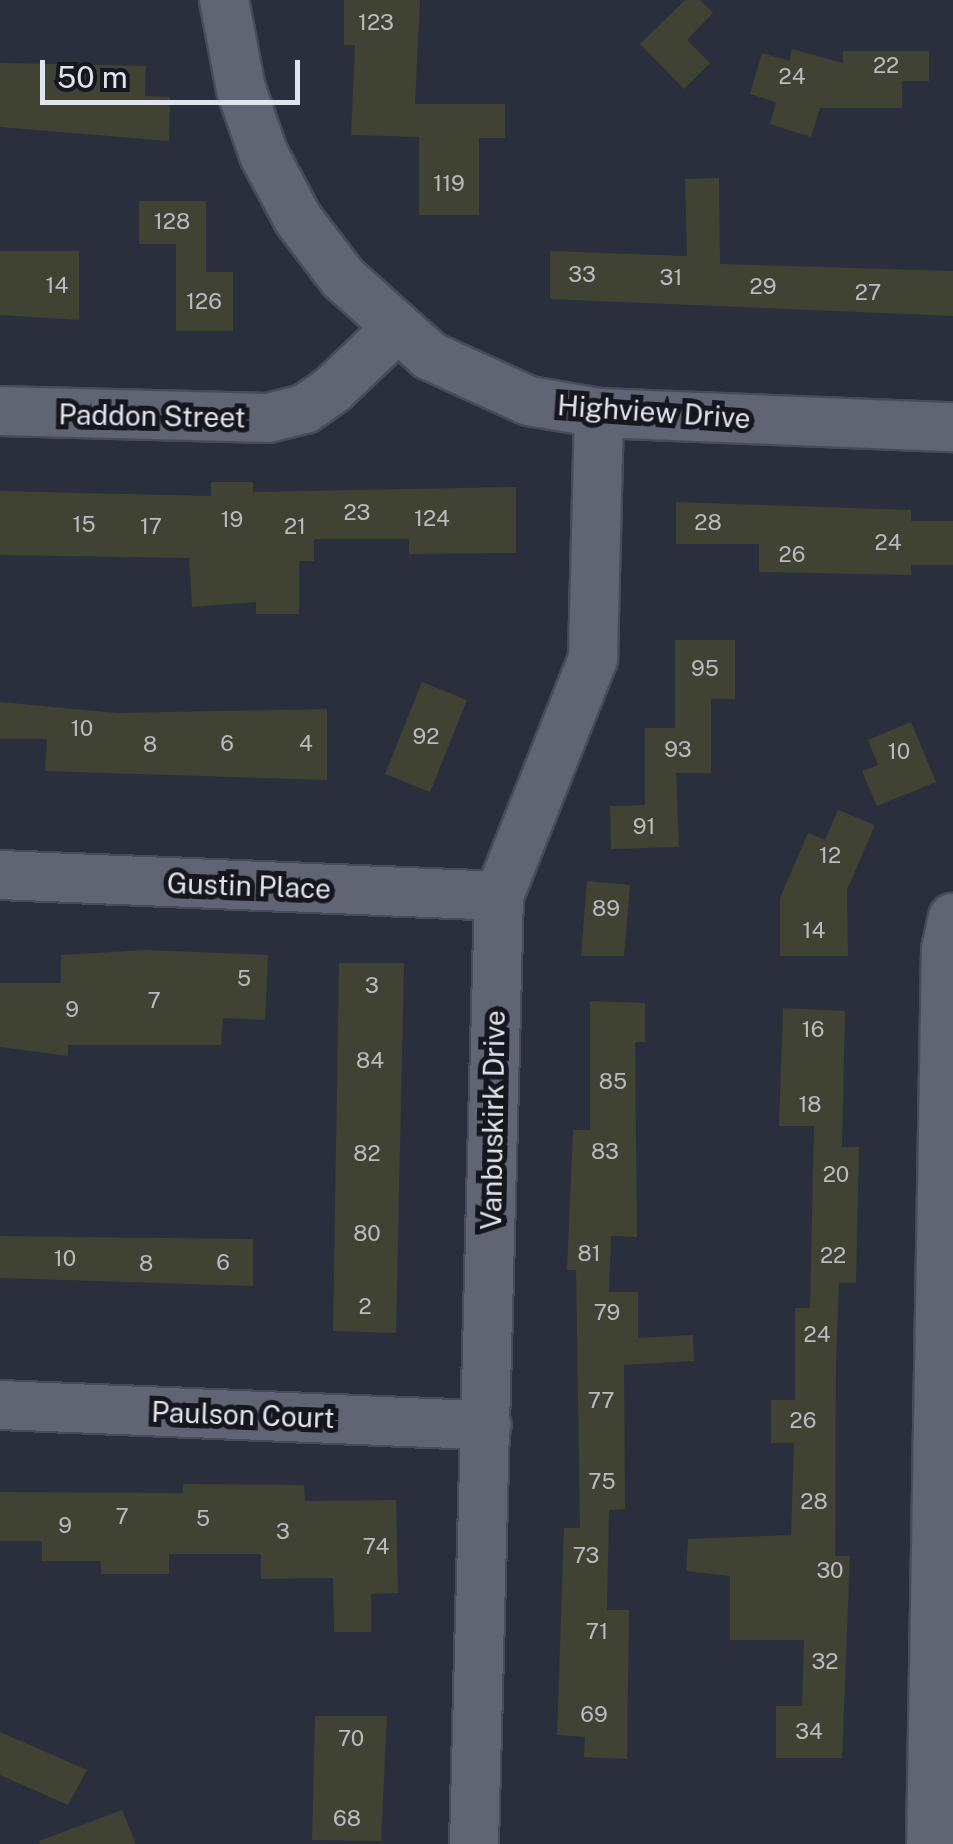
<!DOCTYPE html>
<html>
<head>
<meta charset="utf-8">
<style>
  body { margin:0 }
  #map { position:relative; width:953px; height:1844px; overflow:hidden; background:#2b2f3d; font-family:"Public Sans",sans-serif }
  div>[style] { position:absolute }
  .building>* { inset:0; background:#404233 }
  .roads { filter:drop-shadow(2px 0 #494c58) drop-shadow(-2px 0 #494c58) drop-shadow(0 2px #494c58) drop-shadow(0 -2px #494c58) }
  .minor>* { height:48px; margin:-24px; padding:0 24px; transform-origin:24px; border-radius:24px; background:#606473 }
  span { translate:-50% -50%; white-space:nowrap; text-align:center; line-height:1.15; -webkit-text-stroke:10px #16171e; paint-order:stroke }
  .number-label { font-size:22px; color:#b9bbbe }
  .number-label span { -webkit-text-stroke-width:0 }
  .street-label { font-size:28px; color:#e1e3ed }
  .scale { position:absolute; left:40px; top:60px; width:260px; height:45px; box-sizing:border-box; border:5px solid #e1e3ed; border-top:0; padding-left:12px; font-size:30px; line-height:35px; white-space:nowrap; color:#e1e3ed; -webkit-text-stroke:8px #16171e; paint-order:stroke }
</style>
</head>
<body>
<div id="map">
  <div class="building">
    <i style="clip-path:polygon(344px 0,420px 0,415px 104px,505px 104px,505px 138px,479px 138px,479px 215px,419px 215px,419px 137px,351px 135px,355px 45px,344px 45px)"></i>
    <i style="clip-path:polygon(685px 0,700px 0,713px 13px,687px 40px,710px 63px,684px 89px,640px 44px)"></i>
    <i style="clip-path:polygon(792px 49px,843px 63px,843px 51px,929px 51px,929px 81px,902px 81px,902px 108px,820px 108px,811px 137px,770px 124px,776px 102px,750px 94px,762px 53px,789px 61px)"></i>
    <i style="clip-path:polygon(0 63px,146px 66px,145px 96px,170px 97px,169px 141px,0 127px)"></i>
    <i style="clip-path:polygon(719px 178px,720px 264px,953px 271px,953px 316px,550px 299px,550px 251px,687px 256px,685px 179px)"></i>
    <i style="clip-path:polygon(139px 201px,206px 201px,206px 272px,233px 272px,233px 331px,176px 331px,176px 244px,139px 244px)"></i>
    <i style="clip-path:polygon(0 251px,79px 251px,79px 320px,0 315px)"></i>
    <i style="clip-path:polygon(211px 482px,253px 482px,253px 492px,516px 487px,516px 553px,409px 554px,409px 539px,314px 539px,314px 561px,299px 561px,299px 614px,256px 614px,256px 602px,192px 607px,189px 558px,0 555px,0 491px,211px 496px)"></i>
    <i style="clip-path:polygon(676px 502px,911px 510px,911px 521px,953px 521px,953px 565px,911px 565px,911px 575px,759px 572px,759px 544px,676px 544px)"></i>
    <i style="clip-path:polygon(675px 640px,735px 640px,735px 699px,711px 699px,711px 773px,676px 773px,679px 847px,611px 849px,610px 806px,645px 805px,645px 728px,675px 728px)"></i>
    <i style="clip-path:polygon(422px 682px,467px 700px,430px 792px,385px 774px)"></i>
    <i style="clip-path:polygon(0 702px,117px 713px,327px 709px,327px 780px,45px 771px,47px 739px,0 739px)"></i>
    <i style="clip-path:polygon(911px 722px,936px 782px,877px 806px,862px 771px,878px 765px,868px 740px)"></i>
    <i style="clip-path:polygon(838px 810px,875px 825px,847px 890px,848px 956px,780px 956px,780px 898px,808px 833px,825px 840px)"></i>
    <i style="clip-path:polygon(587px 881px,630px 885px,624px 956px,581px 956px)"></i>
    <i style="clip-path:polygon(145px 950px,268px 955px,265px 1020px,223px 1018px,221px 1045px,68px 1045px,68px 1056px,0 1047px,0 983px,61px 983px,61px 955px)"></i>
    <i style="clip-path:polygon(339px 963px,404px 963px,396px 1333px,333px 1331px)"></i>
    <i style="clip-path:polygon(590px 1001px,645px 1003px,645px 1042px,635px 1042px,637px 1237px,611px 1236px,609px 1292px,638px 1292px,638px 1338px,693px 1335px,694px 1361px,624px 1365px,625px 1509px,609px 1510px,607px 1610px,629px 1610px,627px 1759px,584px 1757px,585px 1737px,557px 1735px,564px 1528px,580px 1528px,576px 1270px,567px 1270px,573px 1130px,590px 1130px)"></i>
    <i style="clip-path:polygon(783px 1008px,845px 1011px,842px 1147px,859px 1147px,856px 1283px,839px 1283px,836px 1362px,835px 1556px,850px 1556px,842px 1758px,776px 1758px,776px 1706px,802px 1706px,804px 1640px,730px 1640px,730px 1576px,686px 1571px,688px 1539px,791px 1535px,794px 1443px,771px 1443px,771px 1400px,795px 1400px,795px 1308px,810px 1308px,814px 1126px,779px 1126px)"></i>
    <i style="clip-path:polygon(0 1236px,253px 1239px,253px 1286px,0 1278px)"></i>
    <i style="clip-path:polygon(183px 1484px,304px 1485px,305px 1501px,396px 1500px,398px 1593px,371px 1594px,371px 1632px,334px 1632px,333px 1578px,261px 1579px,261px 1554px,169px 1554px,169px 1574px,101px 1574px,101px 1561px,42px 1561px,42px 1541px,0 1541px,0 1492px,183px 1493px)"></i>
    <i style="clip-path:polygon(315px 1716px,387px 1716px,381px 1841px,312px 1840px)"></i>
    <i style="clip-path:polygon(0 1732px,87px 1770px,68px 1805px,0 1775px)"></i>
    <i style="clip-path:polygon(122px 1810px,136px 1844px,40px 1844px,39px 1841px)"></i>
  </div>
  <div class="roads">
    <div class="minor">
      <i style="left:224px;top:0;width:91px;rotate:79.2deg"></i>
      <i style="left:241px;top:89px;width:70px;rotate:70.8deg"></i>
      <i style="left:264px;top:155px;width:72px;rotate:62deg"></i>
      <i style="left:298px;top:219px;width:74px;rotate:52.7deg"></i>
      <i style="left:343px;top:278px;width:117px;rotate:41.9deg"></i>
      <i style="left:430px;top:356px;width:109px;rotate:24.4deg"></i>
      <i style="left:529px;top:401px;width:71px;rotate:9.7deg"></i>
      <i style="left:599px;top:413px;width:354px;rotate:2.3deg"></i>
      <i style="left:0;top:411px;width:268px;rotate:1.5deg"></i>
      <i style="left:268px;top:418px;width:38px;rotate:-14deg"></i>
      <i style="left:305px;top:409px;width:33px;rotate:-35deg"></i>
      <i style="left:332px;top:390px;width:86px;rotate:-43.6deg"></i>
      <i style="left:0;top:875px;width:499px;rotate:2.4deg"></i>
      <i style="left:0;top:1405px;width:487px;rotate:2.4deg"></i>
      <i style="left:474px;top:1844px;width:948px;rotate:-88.49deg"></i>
      <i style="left:499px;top:896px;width:256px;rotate:-68.4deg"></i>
      <i style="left:593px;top:658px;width:245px;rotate:-88.6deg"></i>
      <i style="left:931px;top:1844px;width:894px;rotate:-89.04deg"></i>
      <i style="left:946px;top:950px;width:33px;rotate:-78deg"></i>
    </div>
  </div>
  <div class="number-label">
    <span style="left:376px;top:23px">123</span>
    <span style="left:886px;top:66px">22</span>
    <span style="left:792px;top:77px">24</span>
    <span style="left:449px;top:184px">119</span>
    <span style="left:172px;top:222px">128</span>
    <span style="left:582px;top:275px">33</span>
    <span style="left:671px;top:278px">31</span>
    <span style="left:57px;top:286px">14</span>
    <span style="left:763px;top:287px">29</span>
    <span style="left:868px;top:293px">27</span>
    <span style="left:204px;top:302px">126</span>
    <span style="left:357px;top:513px">23</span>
    <span style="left:432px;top:519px">124</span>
    <span style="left:232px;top:520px">19</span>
    <span style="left:708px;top:523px">28</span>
    <span style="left:84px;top:525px">15</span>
    <span style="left:151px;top:527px">17</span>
    <span style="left:295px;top:527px">21</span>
    <span style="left:888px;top:543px">24</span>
    <span style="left:792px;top:555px">26</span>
    <span style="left:705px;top:669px">95</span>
    <span style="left:82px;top:729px">10</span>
    <span style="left:426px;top:737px">92</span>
    <span style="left:227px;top:744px">6</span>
    <span style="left:306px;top:744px">4</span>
    <span style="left:150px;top:745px">8</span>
    <span style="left:678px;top:750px">93</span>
    <span style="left:899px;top:752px">10</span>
    <span style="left:644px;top:827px">91</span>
    <span style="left:830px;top:856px">12</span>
    <span style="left:606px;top:909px">89</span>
    <span style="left:814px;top:931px">14</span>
    <span style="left:244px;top:979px">5</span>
    <span style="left:372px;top:986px">3</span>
    <span style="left:154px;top:1001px">7</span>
    <span style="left:72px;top:1010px">9</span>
    <span style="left:813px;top:1030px">16</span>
    <span style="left:370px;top:1061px">84</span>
    <span style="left:613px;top:1082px">85</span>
    <span style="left:810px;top:1105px">18</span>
    <span style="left:605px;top:1152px">83</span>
    <span style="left:367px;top:1154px">82</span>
    <span style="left:836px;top:1175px">20</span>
    <span style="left:367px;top:1234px">80</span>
    <span style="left:589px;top:1254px">81</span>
    <span style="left:833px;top:1256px">22</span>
    <span style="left:65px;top:1259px">10</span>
    <span style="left:223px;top:1263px">6</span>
    <span style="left:146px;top:1264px">8</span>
    <span style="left:365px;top:1307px">2</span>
    <span style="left:607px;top:1313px">79</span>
    <span style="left:817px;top:1335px">24</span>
    <span style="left:601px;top:1401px">77</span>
    <span style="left:803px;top:1421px">26</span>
    <span style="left:602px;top:1482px">75</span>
    <span style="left:814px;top:1502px">28</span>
    <span style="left:122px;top:1517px">7</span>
    <span style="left:203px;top:1519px">5</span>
    <span style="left:65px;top:1526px">9</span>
    <span style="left:283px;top:1532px">3</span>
    <span style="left:376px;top:1547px">74</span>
    <span style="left:586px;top:1556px">73</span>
    <span style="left:830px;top:1571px">30</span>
    <span style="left:597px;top:1632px">71</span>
    <span style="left:825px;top:1662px">32</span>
    <span style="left:594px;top:1715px">69</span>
    <span style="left:809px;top:1732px">34</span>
    <span style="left:351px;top:1739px">70</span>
    <span style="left:347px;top:1819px">68</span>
  </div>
  <div class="street-label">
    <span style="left:654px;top:412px;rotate:4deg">Highview Drive</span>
    <span style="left:152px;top:416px;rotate:1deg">Paddon Street</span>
    <span style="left:249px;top:886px;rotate:2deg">Gustin Place</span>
    <span style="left:493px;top:1120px;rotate:-89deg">Vanbuskirk Drive</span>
    <span style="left:243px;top:1415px;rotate:2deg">Paulson Court</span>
  </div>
  <div class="scale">50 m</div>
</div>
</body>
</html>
